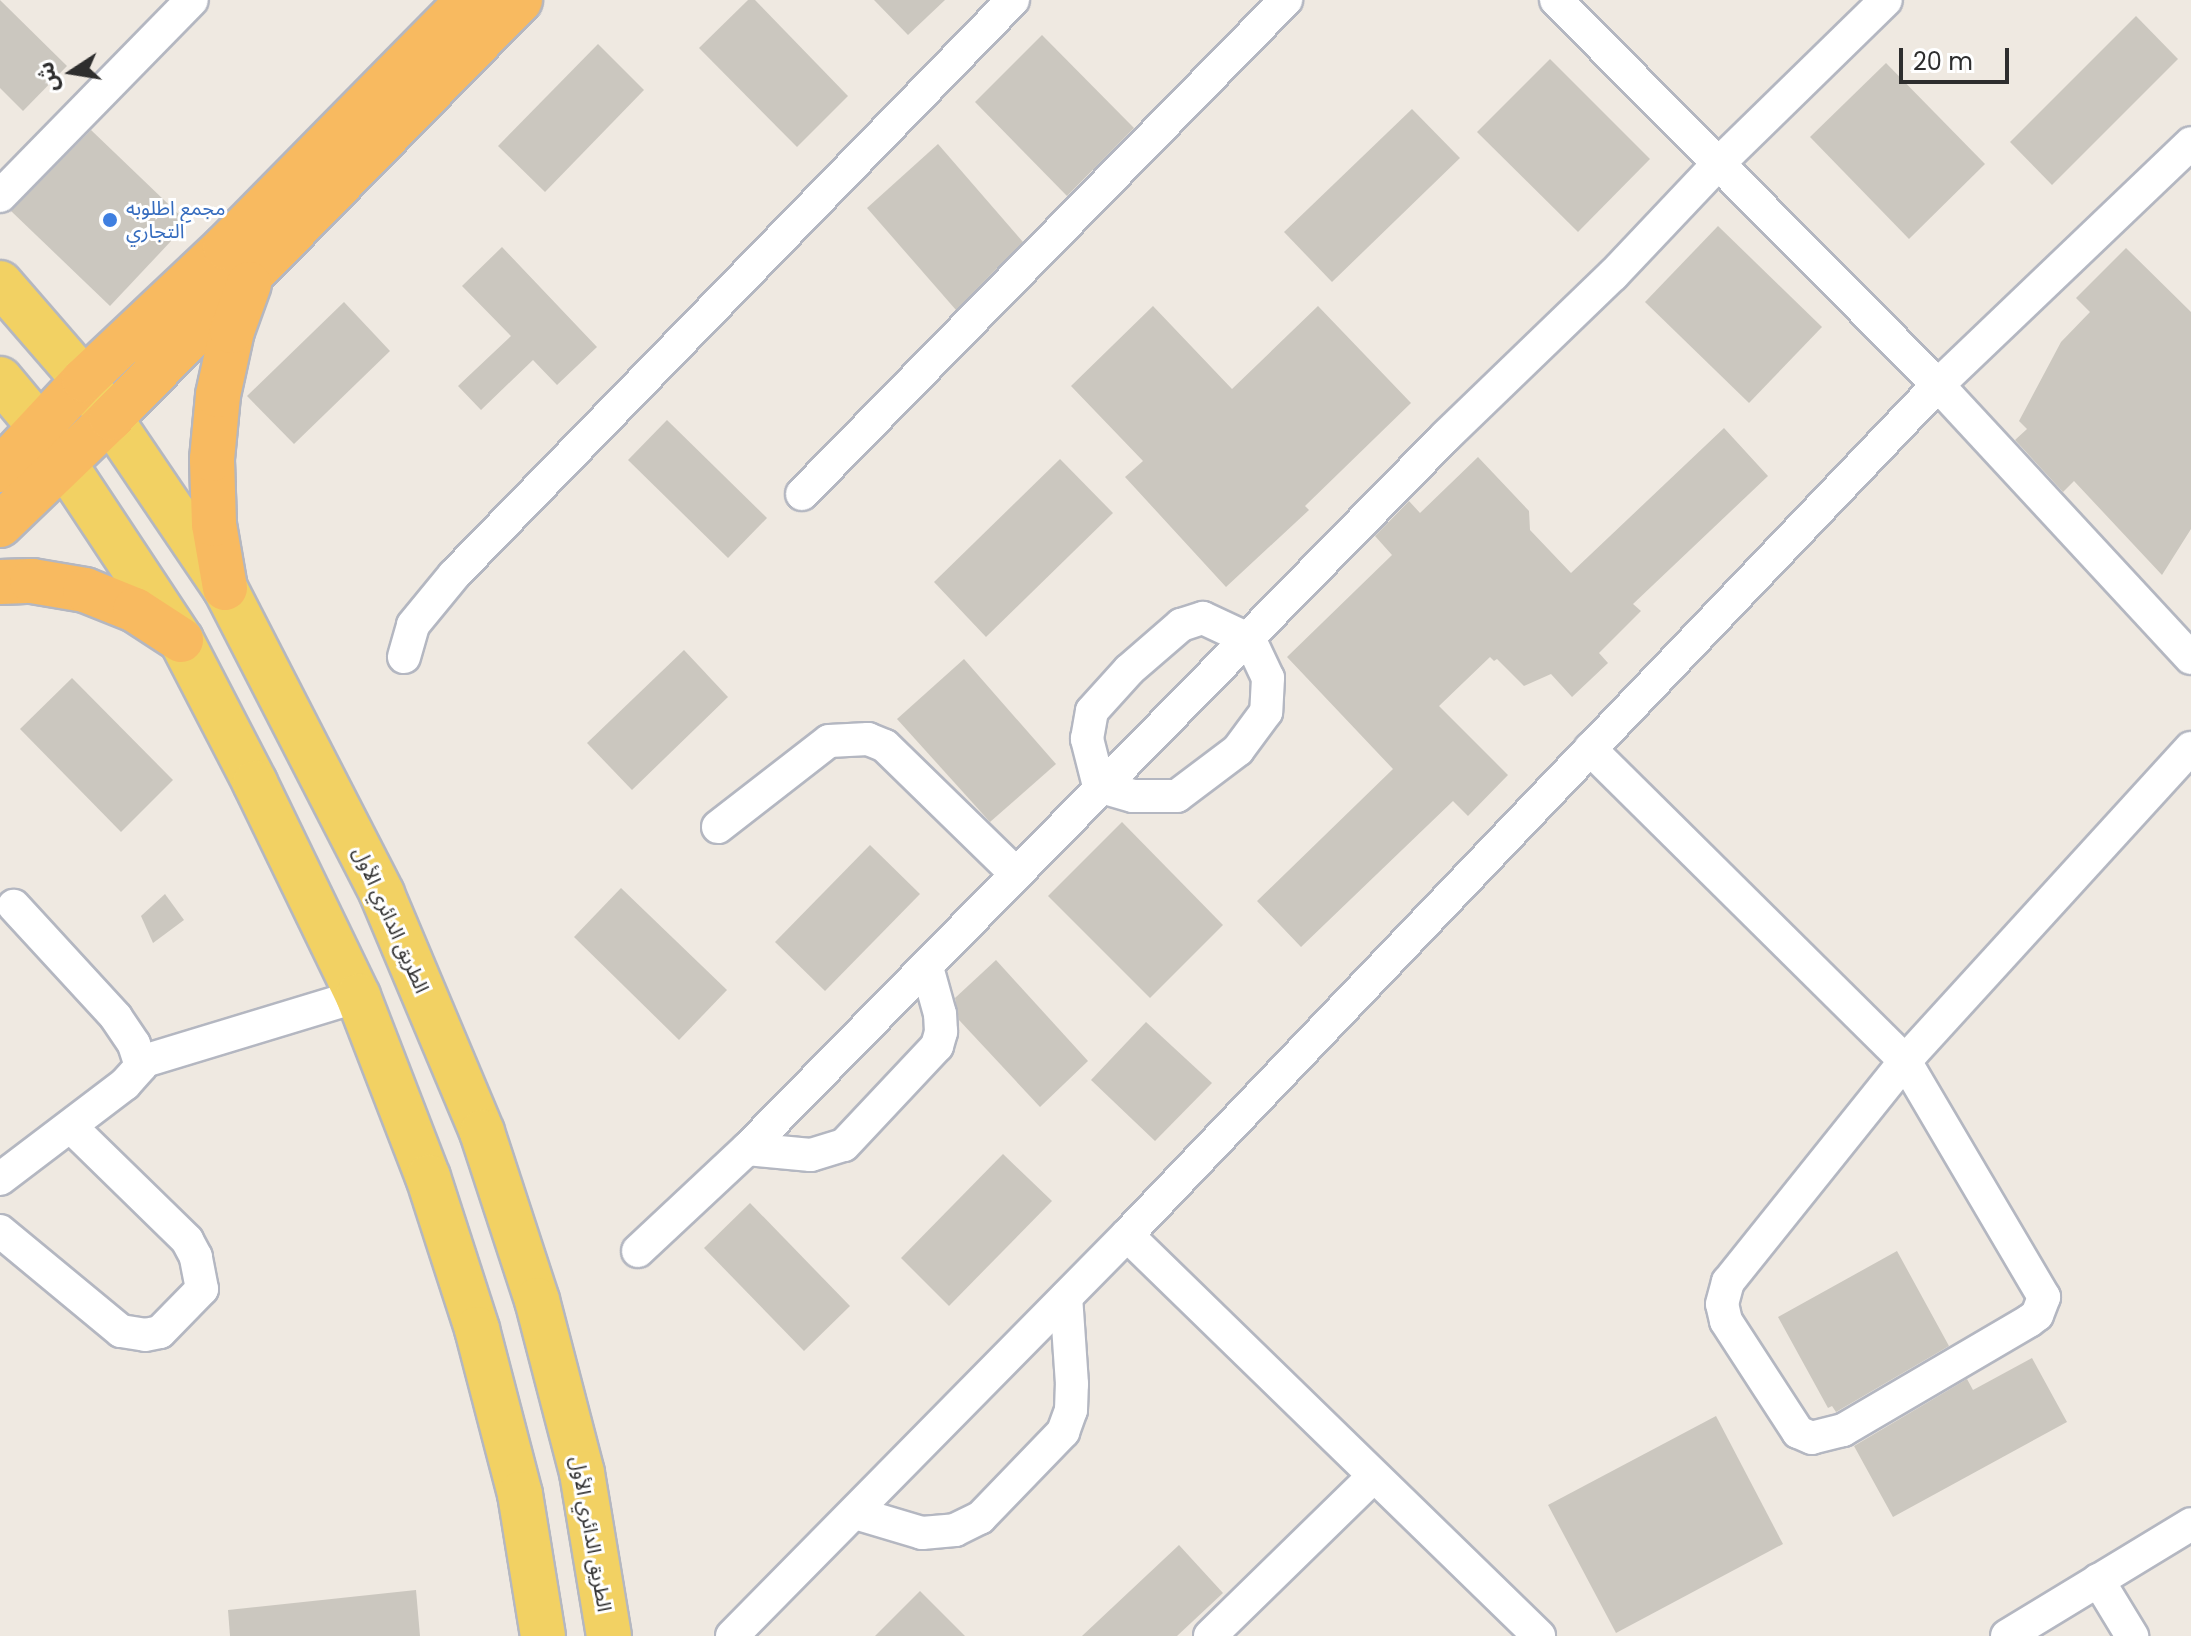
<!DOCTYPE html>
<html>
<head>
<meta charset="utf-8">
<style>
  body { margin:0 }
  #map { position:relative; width:2191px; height:1636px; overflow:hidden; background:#efe9e1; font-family:Poppins,"Noto Sans Arabic",sans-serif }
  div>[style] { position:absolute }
  .building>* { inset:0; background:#cbc7bf }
  .roads { filter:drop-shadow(2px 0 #b4b7c1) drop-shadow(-2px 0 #b4b7c1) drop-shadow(0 2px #b4b7c1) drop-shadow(0 -2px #b4b7c1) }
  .minor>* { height:32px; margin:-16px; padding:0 16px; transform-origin:16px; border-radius:16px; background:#fff }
  .primary>* { height:44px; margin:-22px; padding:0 22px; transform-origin:22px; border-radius:22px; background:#f2d163 }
  .trunk>* { height:44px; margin:-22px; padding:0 22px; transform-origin:22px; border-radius:22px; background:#f8ba60 }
  .dots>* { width:22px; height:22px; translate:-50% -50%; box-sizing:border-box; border:4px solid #fff; border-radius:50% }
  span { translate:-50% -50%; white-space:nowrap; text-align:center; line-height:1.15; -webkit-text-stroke:6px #fff; paint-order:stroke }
  .shop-label { font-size:20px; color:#366cbe }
  .left { translate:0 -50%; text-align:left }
  .street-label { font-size:20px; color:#2e2e2e }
  .north { position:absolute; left:32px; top:32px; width:80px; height:80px; -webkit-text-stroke:6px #fff; paint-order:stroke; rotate:258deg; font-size:22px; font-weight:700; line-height:32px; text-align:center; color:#2e2e2e }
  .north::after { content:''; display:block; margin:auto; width:28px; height:36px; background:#2e2e2e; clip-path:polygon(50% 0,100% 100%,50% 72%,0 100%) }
  .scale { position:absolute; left:1899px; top:48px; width:110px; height:36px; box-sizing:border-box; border:4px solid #2e2e2e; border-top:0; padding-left:10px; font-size:24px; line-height:28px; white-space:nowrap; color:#2e2e2e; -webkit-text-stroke:6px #fff; paint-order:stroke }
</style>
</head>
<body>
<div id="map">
  <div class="building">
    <i style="clip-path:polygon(0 0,67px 66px,23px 111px,0 88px)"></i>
    <i style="clip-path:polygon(748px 0,755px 0,848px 96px,797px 147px,699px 48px)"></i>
    <i style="clip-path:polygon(874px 0,945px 0,908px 35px)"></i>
    <i style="clip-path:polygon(2136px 16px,2178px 59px,2052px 185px,2010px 142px)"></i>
    <i style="clip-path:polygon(1042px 35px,1134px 128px,1067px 196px,975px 102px)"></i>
    <i style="clip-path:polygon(598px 44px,644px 90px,545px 192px,498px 146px)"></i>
    <i style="clip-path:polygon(1550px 59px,1650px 159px,1578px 232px,1477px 132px)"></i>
    <i style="clip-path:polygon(1886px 63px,1985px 164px,1909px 239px,1810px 137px)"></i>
    <i style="clip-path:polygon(1412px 109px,1460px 158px,1332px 282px,1284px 232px)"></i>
    <i style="clip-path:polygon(91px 130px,188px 223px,110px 306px,11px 211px)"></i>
    <i style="clip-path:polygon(938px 144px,1023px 242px,956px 310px,867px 208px)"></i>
    <i style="clip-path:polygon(1718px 226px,1822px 327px,1749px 403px,1645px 302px)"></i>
    <i style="clip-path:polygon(502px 247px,597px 347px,557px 385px,533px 360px,481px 410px,458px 386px,511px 336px,462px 286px)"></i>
    <i style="clip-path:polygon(2126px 248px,2191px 312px,2191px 529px,2162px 575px,2074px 481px,2063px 492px,2015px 440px,2027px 429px,2019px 421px,2061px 342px,2090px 312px,2076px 298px)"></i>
    <i style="clip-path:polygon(344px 302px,390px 351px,294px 444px,247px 396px)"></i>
    <i style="clip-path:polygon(1153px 306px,1232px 389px,1318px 306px,1411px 403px,1305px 506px,1309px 510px,1226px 587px,1125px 477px,1143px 461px,1071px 386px)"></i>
    <i style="clip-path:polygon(667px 420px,767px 518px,728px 558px,628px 460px)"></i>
    <i style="clip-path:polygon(1724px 428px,1768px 476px,1633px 604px,1641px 611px,1599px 653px,1608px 663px,1572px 697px,1551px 674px,1524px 686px,1497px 659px,1494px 661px,1490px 657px,1439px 706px,1508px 775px,1468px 816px,1453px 801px,1301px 947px,1257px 901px,1393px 769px,1287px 657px,1392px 555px,1375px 536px,1409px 501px,1420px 513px,1478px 457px,1529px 511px,1530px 530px,1571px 573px)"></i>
    <i style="clip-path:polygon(1060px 459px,1113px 513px,986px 637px,934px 582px)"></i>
    <i style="clip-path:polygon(684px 650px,728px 697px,632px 790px,587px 743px)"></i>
    <i style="clip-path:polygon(964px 659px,1056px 764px,990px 822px,897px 719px)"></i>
    <i style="clip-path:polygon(72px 678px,173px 780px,121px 832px,20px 729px)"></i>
    <i style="clip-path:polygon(1122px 822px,1223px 925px,1150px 998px,1048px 896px)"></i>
    <i style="clip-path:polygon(870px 845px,920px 894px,825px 991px,775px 942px)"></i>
    <i style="clip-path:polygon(621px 888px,727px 990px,679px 1040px,574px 937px)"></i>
    <i style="clip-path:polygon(165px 894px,184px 920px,153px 943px,141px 916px)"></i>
    <i style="clip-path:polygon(996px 960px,1088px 1061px,1040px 1107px,959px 1020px,955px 998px)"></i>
    <i style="clip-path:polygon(1146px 1022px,1212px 1083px,1155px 1141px,1091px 1080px)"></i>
    <i style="clip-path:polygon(1003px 1154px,1052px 1201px,949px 1306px,901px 1258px)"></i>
    <i style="clip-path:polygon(750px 1203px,850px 1306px,804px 1351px,704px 1248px)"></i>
    <i style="clip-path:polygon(1897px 1251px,1949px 1346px,1836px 1412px,1832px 1406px,1828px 1408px,1778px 1317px)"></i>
    <i style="clip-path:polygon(2032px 1358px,2067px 1422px,1893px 1517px,1854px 1446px,1967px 1379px,1973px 1390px)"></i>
    <i style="clip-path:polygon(1716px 1416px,1783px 1544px,1616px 1633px,1548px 1505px)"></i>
    <i style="clip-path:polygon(1179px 1545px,1223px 1593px,1177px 1636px,1082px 1636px)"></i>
    <i style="clip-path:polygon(416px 1590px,420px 1636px,230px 1636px,228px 1610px)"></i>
    <i style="clip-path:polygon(920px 1591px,965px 1636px,875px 1636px)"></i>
  </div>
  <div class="roads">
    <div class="minor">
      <i style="left:1556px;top:0;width:542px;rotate:45.22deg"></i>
      <i style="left:1938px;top:385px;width:372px;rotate:47.2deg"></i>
      <i style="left:0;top:196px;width:274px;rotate:-45.6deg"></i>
      <i style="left:802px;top:494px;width:692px;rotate:-45.59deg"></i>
      <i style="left:1203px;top:618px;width:52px;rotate:25.1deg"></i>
      <i style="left:1250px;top:640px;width:42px;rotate:64.7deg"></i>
      <i style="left:1268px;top:678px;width:34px;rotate:93deg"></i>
      <i style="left:1266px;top:712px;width:47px;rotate:126.4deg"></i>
      <i style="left:1238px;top:750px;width:76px;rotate:143deg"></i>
      <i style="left:1177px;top:796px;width:44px;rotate:180deg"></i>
      <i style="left:1133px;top:796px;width:35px;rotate:-164deg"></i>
      <i style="left:1099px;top:786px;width:49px;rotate:-104.3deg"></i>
      <i style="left:1087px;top:739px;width:28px;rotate:-80deg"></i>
      <i style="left:1092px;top:711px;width:55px;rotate:-47.9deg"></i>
      <i style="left:1129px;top:670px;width:69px;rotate:-40.9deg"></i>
      <i style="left:1181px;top:625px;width:23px;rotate:-18deg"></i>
      <i style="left:404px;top:657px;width:33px;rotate:-74deg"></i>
      <i style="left:413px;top:625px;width:65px;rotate:-50.6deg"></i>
      <i style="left:454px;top:575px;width:802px;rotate:-45.81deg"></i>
      <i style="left:1590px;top:749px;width:443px;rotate:44.7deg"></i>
      <i style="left:1905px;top:1061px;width:274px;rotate:59.5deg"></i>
      <i style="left:2044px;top:1297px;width:19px;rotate:111deg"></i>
      <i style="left:2037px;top:1315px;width:10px;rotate:143deg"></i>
      <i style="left:2029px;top:1321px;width:216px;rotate:149.6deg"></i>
      <i style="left:1843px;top:1430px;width:32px;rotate:166deg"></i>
      <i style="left:1812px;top:1438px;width:15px;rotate:-157deg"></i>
      <i style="left:1798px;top:1432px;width:132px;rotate:-123deg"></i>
      <i style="left:1726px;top:1321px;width:17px;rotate:-103deg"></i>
      <i style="left:1722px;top:1304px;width:23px;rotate:-75deg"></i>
      <i style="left:1728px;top:1282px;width:283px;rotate:-51.3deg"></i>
      <i style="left:1905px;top:1061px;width:424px;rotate:-47.6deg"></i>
      <i style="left:718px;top:827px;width:140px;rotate:-37.8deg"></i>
      <i style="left:829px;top:741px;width:39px;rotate:-3deg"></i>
      <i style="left:868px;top:739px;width:18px;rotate:22deg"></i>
      <i style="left:885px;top:746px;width:183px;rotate:44.3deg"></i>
      <i style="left:141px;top:1062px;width:227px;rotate:-16.9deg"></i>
      <i style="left:747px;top:1149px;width:64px;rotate:5.4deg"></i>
      <i style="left:811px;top:1155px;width:34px;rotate:-17deg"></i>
      <i style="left:844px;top:1145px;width:136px;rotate:-46.8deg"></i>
      <i style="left:937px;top:1046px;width:15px;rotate:-74deg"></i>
      <i style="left:941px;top:1032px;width:18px;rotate:-93deg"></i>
      <i style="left:940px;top:1014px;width:49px;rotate:-105.5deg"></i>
      <i style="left:0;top:1179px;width:157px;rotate:-37.2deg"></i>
      <i style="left:125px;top:1084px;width:24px;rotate:-48deg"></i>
      <i style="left:141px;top:1066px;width:23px;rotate:-108deg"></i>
      <i style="left:134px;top:1044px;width:32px;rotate:-124deg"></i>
      <i style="left:116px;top:1017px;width:151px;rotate:-132.6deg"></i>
      <i style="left:0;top:1231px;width:157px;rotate:39.6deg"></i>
      <i style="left:121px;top:1331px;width:24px;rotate:9deg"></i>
      <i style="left:145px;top:1335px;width:15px;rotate:-11deg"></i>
      <i style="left:160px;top:1332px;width:60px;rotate:-45.7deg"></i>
      <i style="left:202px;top:1289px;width:33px;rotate:-101deg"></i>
      <i style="left:196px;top:1257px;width:19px;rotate:-118deg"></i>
      <i style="left:187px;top:1240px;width:163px;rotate:-135.7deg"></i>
      <i style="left:1127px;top:1235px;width:575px;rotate:44.22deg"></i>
      <i style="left:638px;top:1251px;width:149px;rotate:-43.1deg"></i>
      <i style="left:747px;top:1149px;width:998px;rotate:-45.57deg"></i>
      <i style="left:1446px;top:436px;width:232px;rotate:-44deg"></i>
      <i style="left:1613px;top:275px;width:154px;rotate:-46.6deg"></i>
      <i style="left:1719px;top:163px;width:233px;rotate:-44.3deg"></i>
      <i style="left:855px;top:1513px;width:70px;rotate:16.6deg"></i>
      <i style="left:922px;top:1533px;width:33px;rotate:-5deg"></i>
      <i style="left:955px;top:1530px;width:28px;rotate:-26deg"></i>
      <i style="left:980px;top:1518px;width:120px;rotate:-46deg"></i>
      <i style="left:1063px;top:1432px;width:23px;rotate:-70deg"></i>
      <i style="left:1071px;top:1410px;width:26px;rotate:-88deg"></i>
      <i style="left:1072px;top:1384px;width:87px;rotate:-93.9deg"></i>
      <i style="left:2098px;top:1580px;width:66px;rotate:58.7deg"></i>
      <i style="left:732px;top:1636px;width:563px;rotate:-45.43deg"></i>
      <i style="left:1127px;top:1235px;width:1175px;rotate:-46.35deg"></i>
      <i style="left:1938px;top:385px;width:350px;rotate:-43.7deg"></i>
      <i style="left:1210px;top:1636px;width:229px;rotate:-44.3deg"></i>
      <i style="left:2007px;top:1636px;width:215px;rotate:-31.3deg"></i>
    </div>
    <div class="primary">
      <i style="left:0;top:283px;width:128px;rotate:49.1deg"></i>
      <i style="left:84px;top:380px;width:251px;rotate:55.9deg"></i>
      <i style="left:225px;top:588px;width:344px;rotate:62.8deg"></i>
      <i style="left:382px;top:894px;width:258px;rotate:67.2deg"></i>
      <i style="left:482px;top:1132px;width:177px;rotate:71.9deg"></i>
      <i style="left:537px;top:1300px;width:179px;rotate:75.4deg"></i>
      <i style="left:582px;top:1473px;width:165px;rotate:80.6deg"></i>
      <i style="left:0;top:379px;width:62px;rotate:50.2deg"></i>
      <i style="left:40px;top:427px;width:255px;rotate:56.5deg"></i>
      <i style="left:181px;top:640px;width:161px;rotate:62.6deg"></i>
      <i style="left:255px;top:783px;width:237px;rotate:64.2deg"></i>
      <i style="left:358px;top:996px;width:194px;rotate:68.9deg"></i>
      <i style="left:428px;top:1177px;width:160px;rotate:72.1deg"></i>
      <i style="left:477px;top:1329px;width:171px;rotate:75.4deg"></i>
      <i style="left:520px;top:1494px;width:144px;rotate:80.8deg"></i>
    </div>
    <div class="trunk">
      <i style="left:0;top:470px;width:123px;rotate:-47deg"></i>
      <i style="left:84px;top:380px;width:194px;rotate:-43.3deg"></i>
      <i style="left:225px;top:247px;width:347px;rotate:-45.4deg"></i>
      <i style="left:0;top:525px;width:154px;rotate:-43.9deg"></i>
      <i style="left:111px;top:418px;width:585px;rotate:-45.62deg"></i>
      <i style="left:0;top:582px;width:32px;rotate:-2deg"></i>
      <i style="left:32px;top:581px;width:54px;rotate:9.6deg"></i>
      <i style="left:85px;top:590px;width:54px;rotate:21.8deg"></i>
      <i style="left:135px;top:610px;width:55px;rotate:33.1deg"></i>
      <i style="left:225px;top:588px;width:65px;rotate:-99.8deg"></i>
      <i style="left:214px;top:524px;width:65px;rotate:-91.8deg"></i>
      <i style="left:212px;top:459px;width:64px;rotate:-84.6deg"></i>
      <i style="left:218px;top:395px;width:66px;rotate:-77.7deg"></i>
      <i style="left:232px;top:331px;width:50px;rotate:-70.1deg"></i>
    </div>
  </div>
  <div class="dots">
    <i style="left:110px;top:220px;background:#3f7fe0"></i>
  </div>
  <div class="shop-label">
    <span class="left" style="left:126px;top:220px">مجمع اطلوبه<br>التجاري</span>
  </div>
  <div class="street-label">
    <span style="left:391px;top:920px;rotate:66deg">الطريق الدائري الأول</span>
    <span style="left:591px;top:1534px;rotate:80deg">الطريق الدائري الأول</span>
  </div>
  <div class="north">ش</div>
  <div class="scale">20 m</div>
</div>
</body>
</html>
